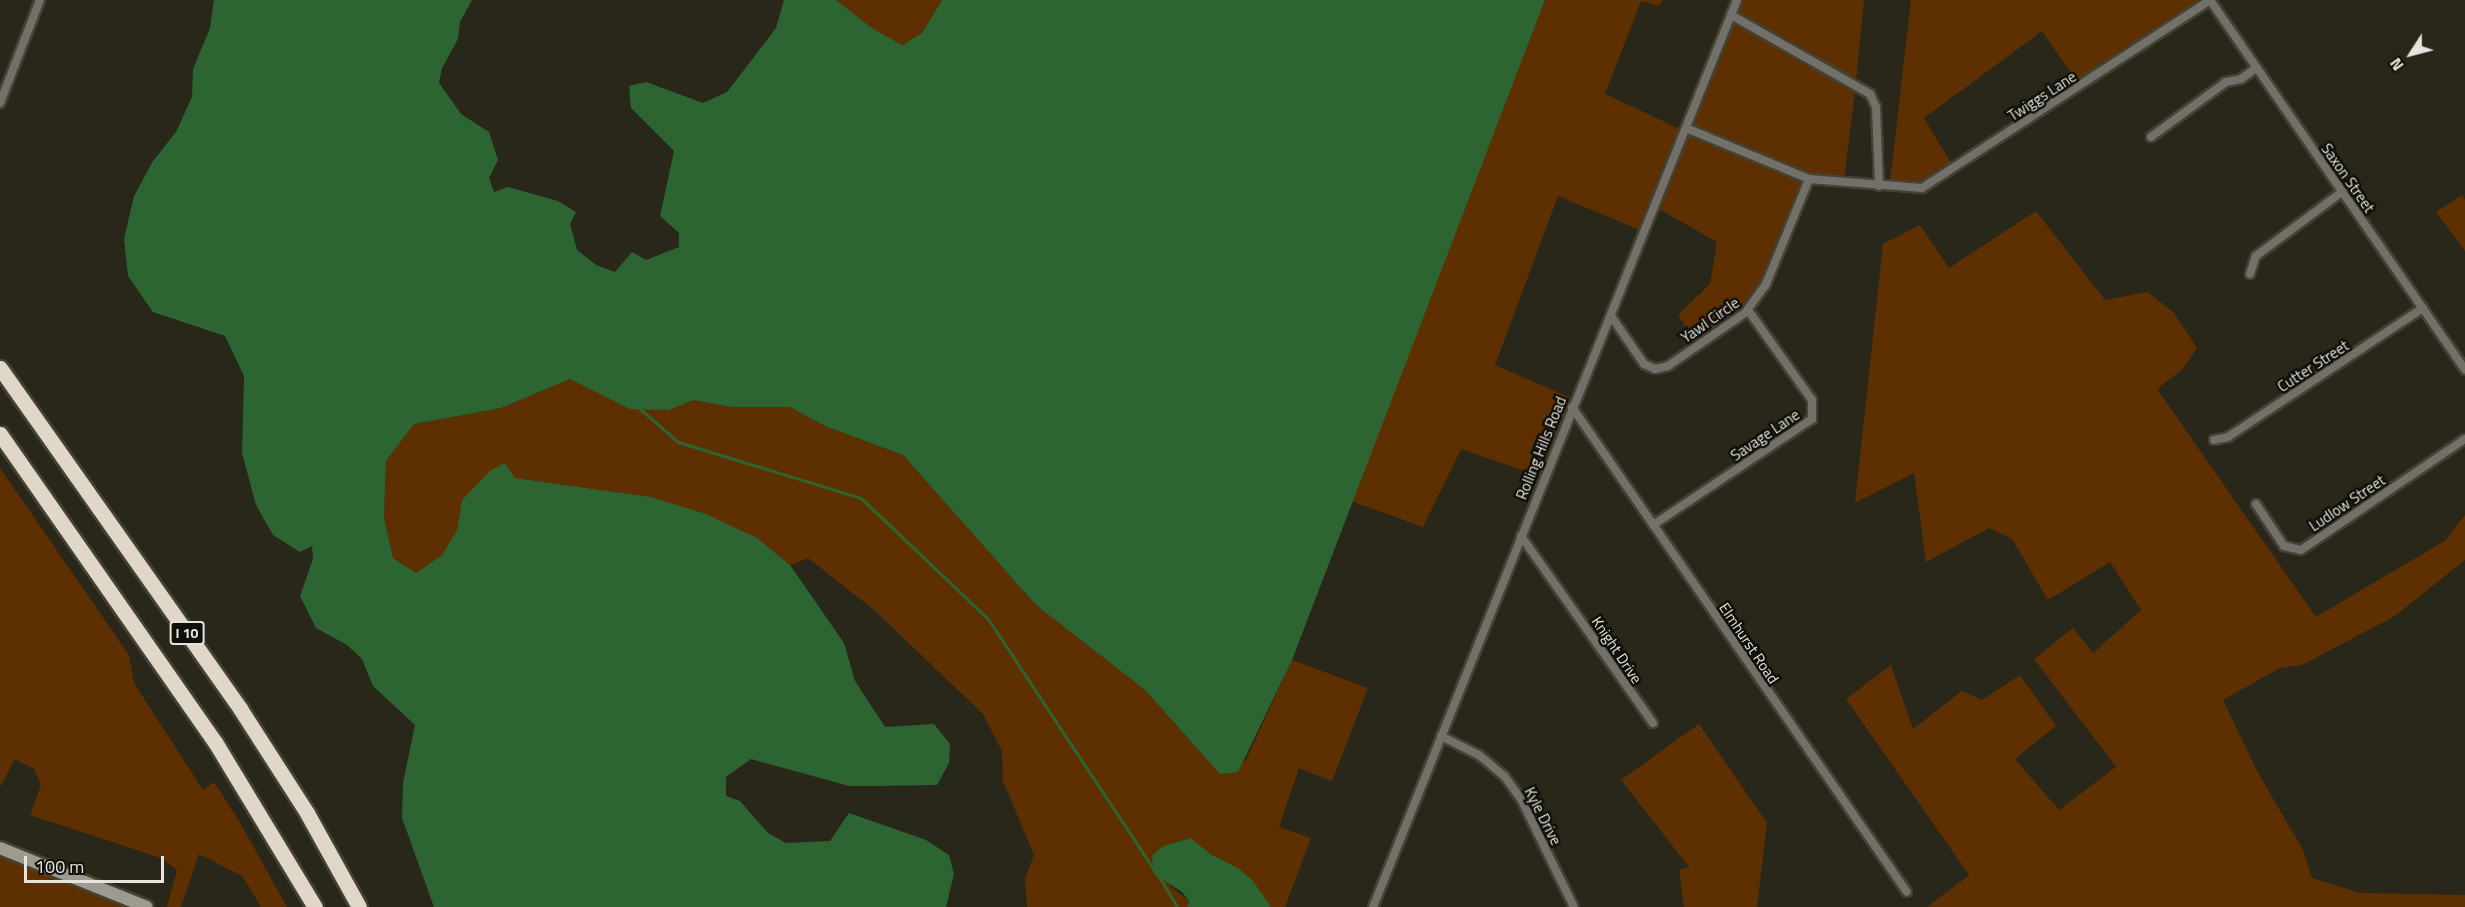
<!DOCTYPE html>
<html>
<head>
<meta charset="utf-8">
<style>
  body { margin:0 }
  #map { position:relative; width:2465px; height:907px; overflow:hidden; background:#28271a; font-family:"Titillium Web",sans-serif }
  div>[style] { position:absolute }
  .green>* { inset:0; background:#5e3001 }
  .water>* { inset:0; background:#2c6531 }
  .stream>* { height:3px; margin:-1.5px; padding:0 1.5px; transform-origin:1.5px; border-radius:1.5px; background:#2c6531 }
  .roads { filter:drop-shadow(2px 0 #434235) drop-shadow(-2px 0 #434235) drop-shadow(0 2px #434235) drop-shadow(0 -2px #434235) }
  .street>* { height:8px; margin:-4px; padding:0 4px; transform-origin:4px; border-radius:4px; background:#73706a }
  .secondary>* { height:12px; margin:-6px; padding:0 6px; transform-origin:6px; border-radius:6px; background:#9f9a90 }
  .highway>* { height:15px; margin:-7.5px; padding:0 7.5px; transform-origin:7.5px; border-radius:7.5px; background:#e0d7c9 }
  span { translate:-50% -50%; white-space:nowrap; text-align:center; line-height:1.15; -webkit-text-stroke:5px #100f0a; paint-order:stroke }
  .shield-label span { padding:2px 4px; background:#100f0a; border:2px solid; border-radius:4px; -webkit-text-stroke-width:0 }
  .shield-label { font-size:14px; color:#e6e5dd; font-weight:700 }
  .street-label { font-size:15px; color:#e6e5dd }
  .north { position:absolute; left:2381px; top:24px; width:60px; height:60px; -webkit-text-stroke:4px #100f0a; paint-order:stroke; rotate:234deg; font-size:16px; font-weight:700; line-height:24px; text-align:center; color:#e6e5dd }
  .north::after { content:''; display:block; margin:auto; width:21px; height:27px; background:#e6e5dd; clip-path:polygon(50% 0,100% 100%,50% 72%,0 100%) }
  .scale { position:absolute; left:24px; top:856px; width:140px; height:27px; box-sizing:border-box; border:3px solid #e6e5dd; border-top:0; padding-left:8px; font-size:18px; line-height:21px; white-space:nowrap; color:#e6e5dd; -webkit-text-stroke:4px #100f0a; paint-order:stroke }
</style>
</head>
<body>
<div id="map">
  <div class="green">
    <i style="clip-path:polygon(836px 0,942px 0,922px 33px,902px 45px,872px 28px)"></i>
    <i style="clip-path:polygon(1545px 0,1662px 0,1659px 6px,1641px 1px,1605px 94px,1680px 129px,1640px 230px,1558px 196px,1495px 365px,1571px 398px,1539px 476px,1461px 449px,1423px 527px,1351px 501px)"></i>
    <i style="clip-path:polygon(1742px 0,1864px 0,1856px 80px,1737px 13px)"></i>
    <i style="clip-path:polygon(1911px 0,2202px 0,2078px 83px,2042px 31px,1924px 118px,1952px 165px,1928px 180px,1915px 183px,1890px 182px)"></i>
    <i style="clip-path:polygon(1733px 22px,1855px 91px,1844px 178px,1811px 175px,1693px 125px)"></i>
    <i style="clip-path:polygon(1689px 134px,1802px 182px,1756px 293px,1742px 309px,1696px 341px,1678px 315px,1710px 284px,1717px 242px,1659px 209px)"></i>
    <i style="clip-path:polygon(2462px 195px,2465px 200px,2465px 251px,2436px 212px)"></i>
    <i style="clip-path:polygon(2036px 211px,2105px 300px,2148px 292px,2174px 313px,2197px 348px,2183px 369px,2157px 389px,2316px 617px,2446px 540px,2465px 515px,2465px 560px,2395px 616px,2302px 665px,2280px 668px,2223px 700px,2257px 771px,2303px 850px,2312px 878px,2361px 893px,2465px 895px,2465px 907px,1927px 907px,1969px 875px,1846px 699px,1891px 665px,1913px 729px,1962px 691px,1982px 700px,2020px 675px,2056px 726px,2015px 759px,2059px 810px,2116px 767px,2034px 659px,2073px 628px,2093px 653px,2141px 610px,2110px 562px,2048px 600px,2012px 539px,1989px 528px,1926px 562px,1914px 473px,1855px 503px,1883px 244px,1920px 225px,1949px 268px)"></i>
    <i style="clip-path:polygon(570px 379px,669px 410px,693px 400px,732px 407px,790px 407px,825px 426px,903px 455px,1036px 605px,1145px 690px,1220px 774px,1246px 760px,1292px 660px,1368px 688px,1332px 781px,1299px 768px,1279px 827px,1311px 838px,1285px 907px,1271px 907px,1238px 868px,1212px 855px,1189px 838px,1163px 846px,1170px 886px,1189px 901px,1187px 907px,1027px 907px,1025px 879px,1034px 855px,1003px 781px,1002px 751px,983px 714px,873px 609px,808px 558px,790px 565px,757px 538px,651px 497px,515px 478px,462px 500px,457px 530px,442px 555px,416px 573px,393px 558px,384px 518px,386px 461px,414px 424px,501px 408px)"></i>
    <i style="clip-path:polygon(0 468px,129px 655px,134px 683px,203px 790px,214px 782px,238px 819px,287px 907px,261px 907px,242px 876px,199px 854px,181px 907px,167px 907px,177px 870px,161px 858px,30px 815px,41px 785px,34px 769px,15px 759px,0 787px)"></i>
    <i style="clip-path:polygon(1699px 724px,1767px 823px,1757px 907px,1684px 907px,1679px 870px,1689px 867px,1621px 780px)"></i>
    <i style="clip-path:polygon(0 854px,133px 907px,0 907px)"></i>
  </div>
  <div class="water">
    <i style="clip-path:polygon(214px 0,472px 0,460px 22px,458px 39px,442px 68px,439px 83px,461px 114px,489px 132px,498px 160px,489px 178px,494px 192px,508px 187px,558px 201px,576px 212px,570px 224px,577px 250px,596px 265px,615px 272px,632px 252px,646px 260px,679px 247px,679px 233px,660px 216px,674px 151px,631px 108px,629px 86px,646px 82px,703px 103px,727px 92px,776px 28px,784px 0,836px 0,872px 28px,902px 45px,922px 33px,942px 0,1545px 0,1292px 660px,1238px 772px,1220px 774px,1145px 690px,1036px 605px,903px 455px,825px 426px,790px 407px,732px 407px,693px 400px,669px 410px,630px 409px,570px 379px,501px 408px,414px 424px,386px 461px,384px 518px,393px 558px,416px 573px,442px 555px,457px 530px,462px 500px,491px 470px,505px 463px,515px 478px,651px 497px,706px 514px,757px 538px,790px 565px,844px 643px,855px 681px,885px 727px,934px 724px,950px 744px,949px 763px,937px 785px,880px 786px,849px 786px,751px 759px,726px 777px,726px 796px,740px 801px,768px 833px,786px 843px,830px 841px,849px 813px,926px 840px,949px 855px,954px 874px,946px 907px,434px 907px,402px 818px,403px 783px,415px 725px,373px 686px,362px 659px,347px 645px,316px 628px,300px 596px,313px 559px,312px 546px,300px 552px,273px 535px,256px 505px,242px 453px,244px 376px,225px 336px,153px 312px,128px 276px,124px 239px,134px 196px,153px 161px,176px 132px,192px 97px,193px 69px,210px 28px)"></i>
    <i style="clip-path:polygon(1190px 838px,1212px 855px,1238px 868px,1253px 881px,1271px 907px,1187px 907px,1189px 901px,1182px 892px,1154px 874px,1152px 856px,1163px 846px)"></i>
  </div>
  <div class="stream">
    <i style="left:639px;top:408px;width:52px;rotate:41.1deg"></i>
    <i style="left:678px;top:442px;width:191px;rotate:17deg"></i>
    <i style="left:861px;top:498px;width:175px;rotate:43.6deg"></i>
    <i style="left:988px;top:619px;width:301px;rotate:56.5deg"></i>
    <i style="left:1158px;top:875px;width:37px;rotate:59deg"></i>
  </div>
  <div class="roads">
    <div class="street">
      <i style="left:2210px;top:0;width:449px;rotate:55.4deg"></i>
      <i style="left:1731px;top:15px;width:160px;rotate:29.6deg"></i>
      <i style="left:1870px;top:94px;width:14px;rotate:65deg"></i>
      <i style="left:1876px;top:107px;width:79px;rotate:87.8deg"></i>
      <i style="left:0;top:103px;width:110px;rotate:-68.8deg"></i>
      <i style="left:1686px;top:128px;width:133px;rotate:22.5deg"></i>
      <i style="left:1809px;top:179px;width:113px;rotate:4.6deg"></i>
      <i style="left:1922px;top:188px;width:344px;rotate:-33.1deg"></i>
      <i style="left:2151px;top:137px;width:93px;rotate:-36.3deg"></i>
      <i style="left:2226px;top:82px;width:15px;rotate:-11deg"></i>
      <i style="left:2241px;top:79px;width:19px;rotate:-36deg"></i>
      <i style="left:2250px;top:274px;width:19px;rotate:-72deg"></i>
      <i style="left:2256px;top:256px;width:107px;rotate:-36.7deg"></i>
      <i style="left:1611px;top:316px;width:58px;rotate:55.5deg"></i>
      <i style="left:1644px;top:364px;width:12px;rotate:24deg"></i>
      <i style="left:1655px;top:369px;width:13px;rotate:-13deg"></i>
      <i style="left:1668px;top:366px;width:93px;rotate:-34.5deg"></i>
      <i style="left:1745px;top:313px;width:36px;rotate:-54deg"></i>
      <i style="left:1766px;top:284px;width:113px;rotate:-67.7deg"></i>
      <i style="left:1572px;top:407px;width:589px;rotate:55.37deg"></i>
      <i style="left:2214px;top:440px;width:14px;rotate:-12deg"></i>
      <i style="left:2228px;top:437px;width:234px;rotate:-33.5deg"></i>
      <i style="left:2256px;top:504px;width:50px;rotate:56.3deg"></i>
      <i style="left:2284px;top:546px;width:17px;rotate:13deg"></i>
      <i style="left:2301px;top:550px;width:198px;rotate:-34.1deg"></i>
      <i style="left:1653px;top:525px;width:191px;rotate:-33.7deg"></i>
      <i style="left:1812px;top:419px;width:19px;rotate:-90deg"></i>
      <i style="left:1812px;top:400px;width:110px;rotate:-125.4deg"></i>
      <i style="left:1521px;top:536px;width:229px;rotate:54.8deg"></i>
      <i style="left:1441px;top:736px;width:42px;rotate:26.6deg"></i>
      <i style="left:1479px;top:755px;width:34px;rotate:40deg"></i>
      <i style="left:1505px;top:777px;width:27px;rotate:54deg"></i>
      <i style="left:1521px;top:799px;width:120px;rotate:63.9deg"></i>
      <i style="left:1373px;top:907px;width:977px;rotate:-68.13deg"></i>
    </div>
    <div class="secondary">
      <i style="left:0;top:848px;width:158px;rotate:21.9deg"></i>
    </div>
    <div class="highway">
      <i style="left:0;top:368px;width:418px;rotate:54.8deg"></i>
      <i style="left:241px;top:710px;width:122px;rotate:57.3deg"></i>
      <i style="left:307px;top:813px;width:107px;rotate:61deg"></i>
      <i style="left:0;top:434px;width:376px;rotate:55.1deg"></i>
      <i style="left:215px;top:742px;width:193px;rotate:58.8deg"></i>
    </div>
  </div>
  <div class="shield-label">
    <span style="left:187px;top:633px">I 10</span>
  </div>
  <div class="street-label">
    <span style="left:2042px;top:96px;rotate:-33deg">Twiggs Lane</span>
    <span style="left:2348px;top:178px;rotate:55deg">Saxon Street</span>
    <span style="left:1710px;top:320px;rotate:-35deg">Yawl Circle</span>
    <span style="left:2313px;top:366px;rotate:-33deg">Cutter Street</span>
    <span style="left:1765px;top:435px;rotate:-34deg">Savage Lane</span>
    <span style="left:1541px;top:448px;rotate:-68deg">Rolling Hills Road</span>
    <span style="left:2347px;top:503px;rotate:-34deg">Ludlow Street</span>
    <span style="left:1749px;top:643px;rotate:56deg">Elmhurst Road</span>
    <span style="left:1617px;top:650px;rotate:56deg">Knight Drive</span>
    <span style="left:1543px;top:816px;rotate:63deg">Kyle Drive</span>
  </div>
  <div class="north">N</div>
  <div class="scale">100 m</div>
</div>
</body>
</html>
